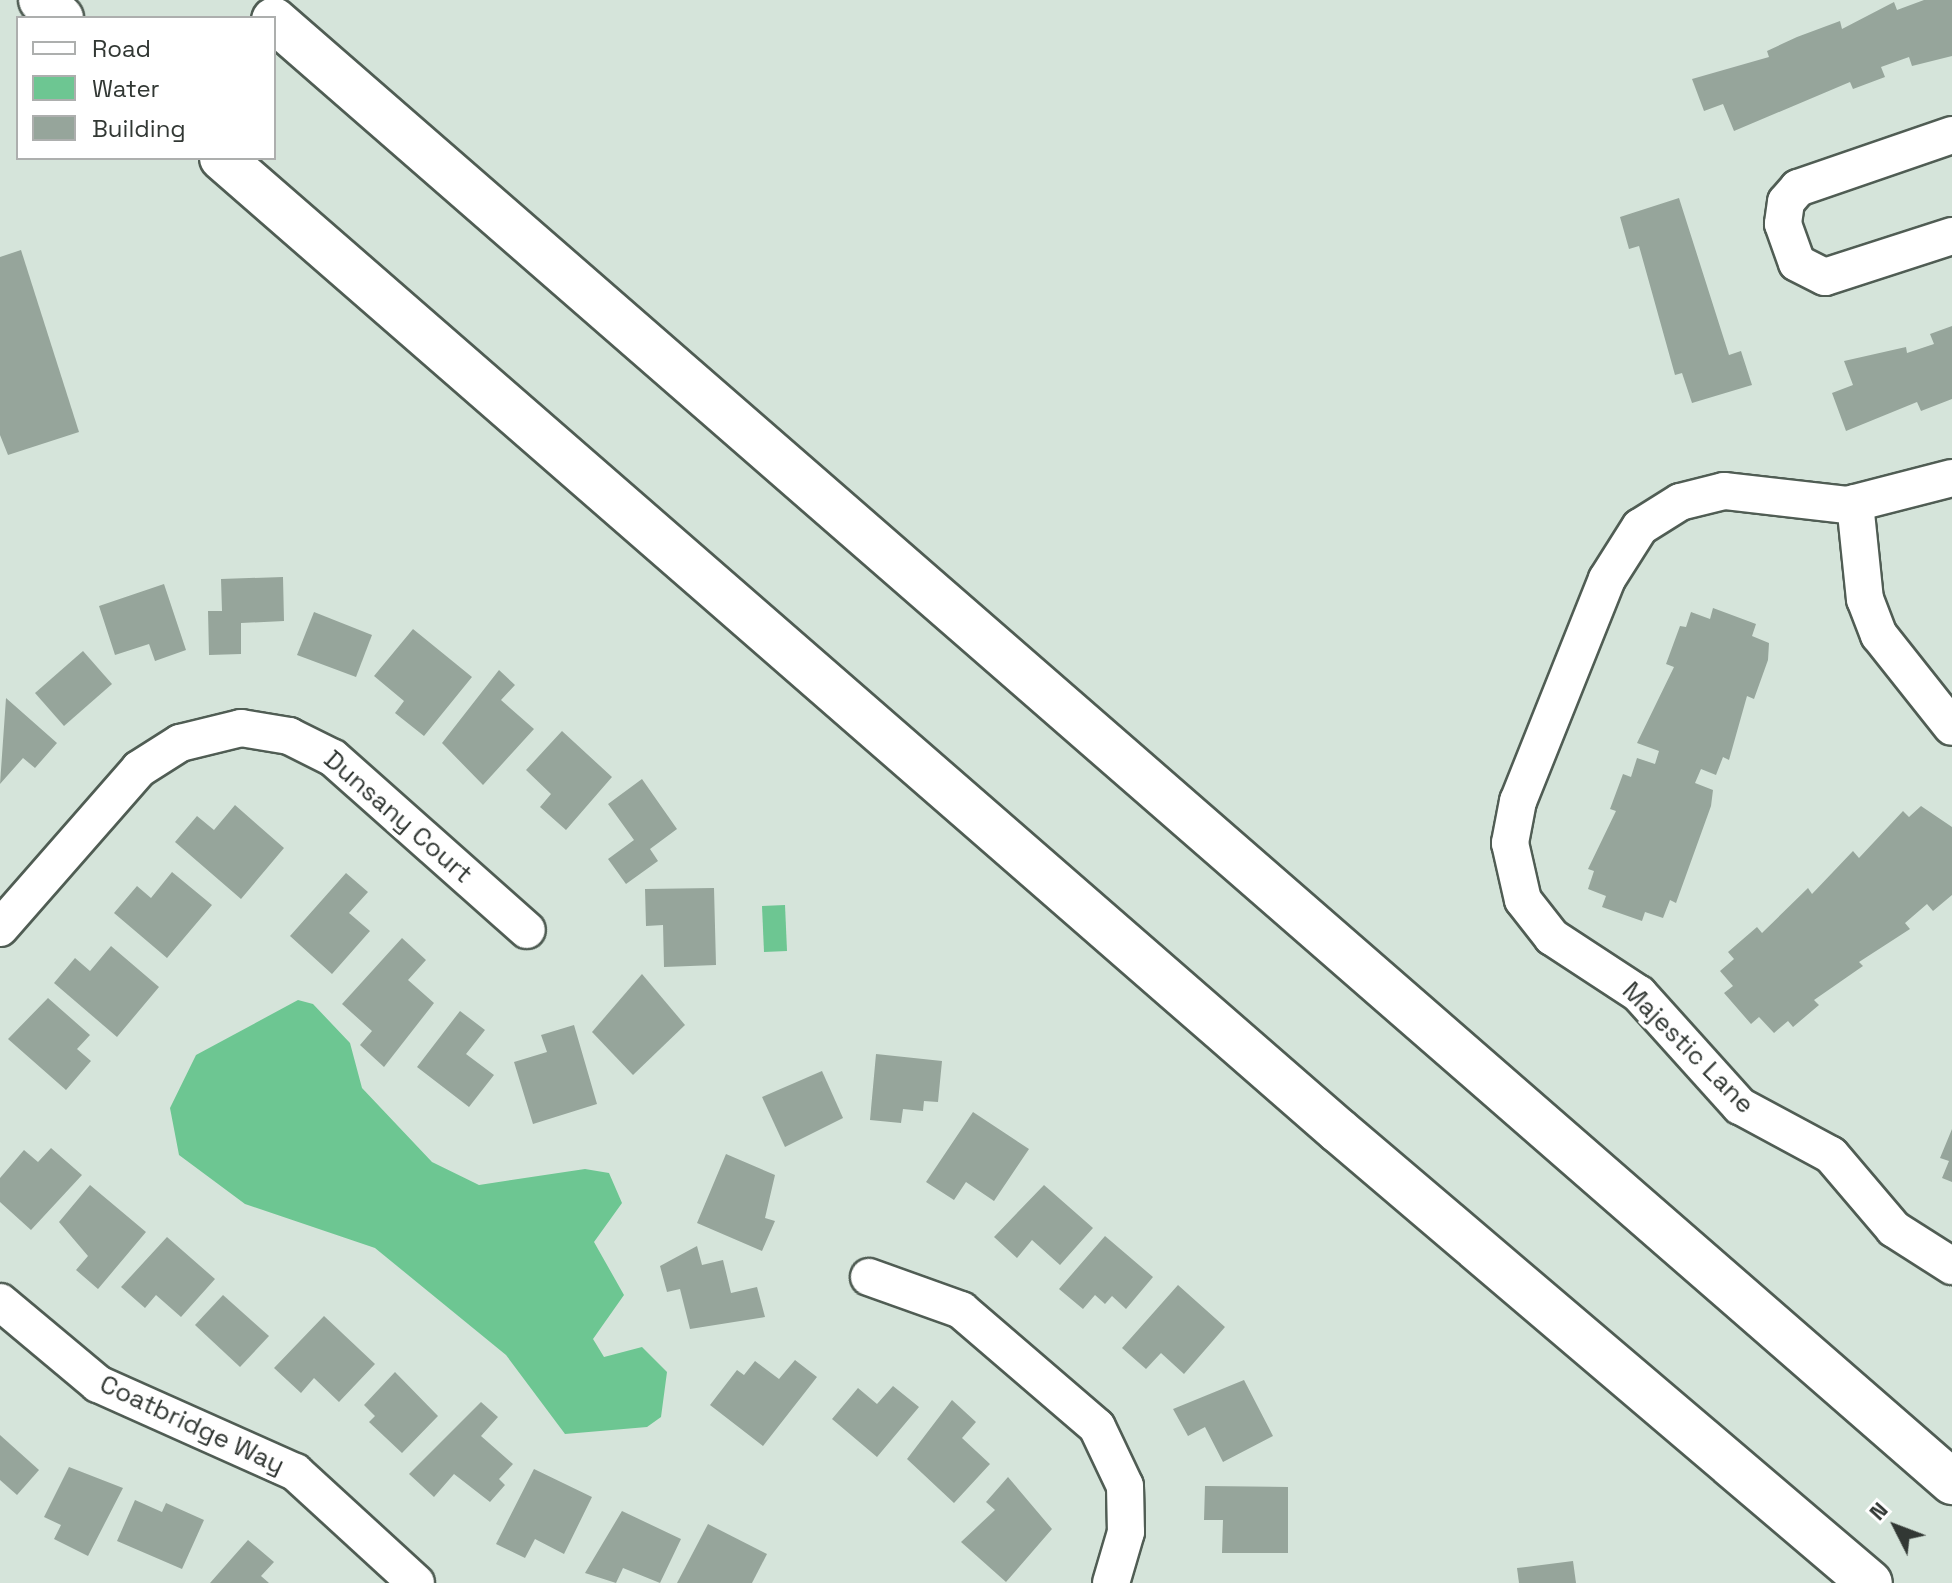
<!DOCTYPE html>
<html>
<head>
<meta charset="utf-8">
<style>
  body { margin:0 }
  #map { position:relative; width:1952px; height:1583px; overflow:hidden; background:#d5e4da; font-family:"Space Grotesk",sans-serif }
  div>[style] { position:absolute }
  .water>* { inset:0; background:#6dc692 }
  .building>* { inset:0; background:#96a59b }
  .roads { filter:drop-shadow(2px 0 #505d54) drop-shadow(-2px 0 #505d54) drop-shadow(0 2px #505d54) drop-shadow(0 -2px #505d54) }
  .minor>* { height:36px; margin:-18px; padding:0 18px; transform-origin:18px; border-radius:18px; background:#fff }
  .motorway>* { height:44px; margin:-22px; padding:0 22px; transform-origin:22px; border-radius:22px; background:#fff }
  span { translate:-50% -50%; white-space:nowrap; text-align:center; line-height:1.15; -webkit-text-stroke:8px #fff; paint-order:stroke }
  .street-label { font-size:26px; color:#323834 }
  .legend { position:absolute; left:16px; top:16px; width:260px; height:144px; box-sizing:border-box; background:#fff; border:2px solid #adafae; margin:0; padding:10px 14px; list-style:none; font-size:24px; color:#323834 }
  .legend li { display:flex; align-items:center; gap:16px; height:40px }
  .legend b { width:40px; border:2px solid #adafae }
  .north { position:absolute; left:1856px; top:1487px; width:80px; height:80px; -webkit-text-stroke:6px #fff; paint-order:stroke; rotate:312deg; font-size:22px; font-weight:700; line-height:32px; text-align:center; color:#323834 }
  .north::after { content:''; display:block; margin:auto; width:28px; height:36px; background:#323834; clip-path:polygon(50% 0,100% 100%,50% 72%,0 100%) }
</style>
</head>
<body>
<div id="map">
  <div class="water">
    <i style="clip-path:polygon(785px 905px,787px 951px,764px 952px,762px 906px)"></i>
    <i style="clip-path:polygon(298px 1000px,313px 1004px,350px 1043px,362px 1088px,432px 1162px,479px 1185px,585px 1169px,609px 1173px,622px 1203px,594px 1242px,624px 1295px,593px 1339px,604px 1357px,642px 1347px,667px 1372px,661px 1417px,647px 1427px,565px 1434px,506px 1355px,375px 1248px,245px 1204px,179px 1155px,170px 1108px,196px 1055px)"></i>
  </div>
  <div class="building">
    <i style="clip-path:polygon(1924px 0,1952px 0,1952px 56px,1912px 66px,1909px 57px,1881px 67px,1885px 77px,1853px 89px,1850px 82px,1734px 131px,1723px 104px,1704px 111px,1692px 79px,1769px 57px,1767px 51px,1797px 37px,1840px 21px,1842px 29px,1894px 2px,1897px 10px)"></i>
    <i style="clip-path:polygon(1679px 198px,1729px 355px,1741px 351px,1752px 385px,1692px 403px,1682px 373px,1675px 375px,1639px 246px,1629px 249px,1620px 217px)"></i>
    <i style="clip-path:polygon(21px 250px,79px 432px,8px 455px,0 435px,0 257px)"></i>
    <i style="clip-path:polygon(1952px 326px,1952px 399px,1921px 411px,1917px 402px,1846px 431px,1832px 393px,1853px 385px,1844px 361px,1906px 347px,1907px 353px,1934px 344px,1930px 334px)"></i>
    <i style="clip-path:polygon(283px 577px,284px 621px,241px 623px,241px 654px,209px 655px,208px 611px,222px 611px,221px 579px)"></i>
    <i style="clip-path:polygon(164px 584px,186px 650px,155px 661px,149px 644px,115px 655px,99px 606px)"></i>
    <i style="clip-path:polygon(1713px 608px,1756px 624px,1752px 636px,1769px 643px,1768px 660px,1754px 699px,1747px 696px,1729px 760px,1723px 757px,1716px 775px,1701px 769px,1695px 783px,1713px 790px,1711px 806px,1676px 903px,1670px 900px,1663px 918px,1645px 912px,1642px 921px,1602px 907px,1606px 896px,1588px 889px,1594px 871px,1588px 869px,1616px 811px,1610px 809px,1623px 774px,1631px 777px,1637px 758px,1655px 764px,1659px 751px,1637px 743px,1674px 667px,1666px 664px,1680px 626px,1686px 627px,1691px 612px,1710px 619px)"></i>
    <i style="clip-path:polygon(314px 612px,372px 635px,356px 677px,297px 655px)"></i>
    <i style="clip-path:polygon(413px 629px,472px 677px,424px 736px,395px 713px,404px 701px,374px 676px)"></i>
    <i style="clip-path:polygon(83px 651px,112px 684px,64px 726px,35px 693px)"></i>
    <i style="clip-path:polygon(499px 670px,515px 685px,501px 700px,534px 729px,483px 785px,442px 743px)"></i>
    <i style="clip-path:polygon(6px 698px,57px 743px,35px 768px,23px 758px,0 784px)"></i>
    <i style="clip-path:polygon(562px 731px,612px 777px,566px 830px,540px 807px,551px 794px,526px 770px)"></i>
    <i style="clip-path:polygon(642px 779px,677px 829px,650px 849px,658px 861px,626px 884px,608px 859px,634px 840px,608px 804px)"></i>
    <i style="clip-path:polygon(235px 805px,284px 848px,241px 899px,175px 842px,197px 816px,214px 830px)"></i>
    <i style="clip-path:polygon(1921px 806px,1952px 827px,1952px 895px,1933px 911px,1927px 904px,1905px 923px,1910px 929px,1859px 962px,1863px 966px,1814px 1000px,1819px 1005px,1793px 1027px,1788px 1021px,1774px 1033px,1759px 1017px,1751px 1024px,1724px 993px,1733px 986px,1720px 971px,1734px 959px,1728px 952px,1757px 927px,1762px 933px,1808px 888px,1812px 894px,1853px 851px,1859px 858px,1903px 811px,1909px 817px)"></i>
    <i style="clip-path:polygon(172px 872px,212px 905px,167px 958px,114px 913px,137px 886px,151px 898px)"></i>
    <i style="clip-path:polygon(346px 873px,368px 892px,349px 913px,370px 931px,332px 974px,290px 936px)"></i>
    <i style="clip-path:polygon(714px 888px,716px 965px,664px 967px,663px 925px,646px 926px,645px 889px)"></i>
    <i style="clip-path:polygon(402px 938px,426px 960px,408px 980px,434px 1003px,384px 1067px,360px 1045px,372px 1031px,342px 1004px)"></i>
    <i style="clip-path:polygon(111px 946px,159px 987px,117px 1037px,54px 983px,75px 958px,90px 971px)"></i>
    <i style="clip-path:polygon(642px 974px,685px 1025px,633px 1075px,592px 1032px)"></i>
    <i style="clip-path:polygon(48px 998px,90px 1035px,77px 1049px,91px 1061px,66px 1090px,8px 1039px)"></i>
    <i style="clip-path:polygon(460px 1011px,485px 1030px,466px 1054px,494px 1075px,469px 1107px,417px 1067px)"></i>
    <i style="clip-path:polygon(574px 1025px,597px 1104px,533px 1124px,514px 1062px,547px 1052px,541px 1035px)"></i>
    <i style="clip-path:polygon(876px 1054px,942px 1061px,938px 1102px,924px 1101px,923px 1111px,903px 1109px,901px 1123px,870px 1120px)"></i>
    <i style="clip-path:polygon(822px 1071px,843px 1118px,785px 1147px,762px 1097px)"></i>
    <i style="clip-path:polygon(973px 1112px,1029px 1149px,994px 1201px,966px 1182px,954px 1200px,926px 1182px)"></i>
    <i style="clip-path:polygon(1952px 1129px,1952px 1182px,1942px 1178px,1949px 1161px,1940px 1158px)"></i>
    <i style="clip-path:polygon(51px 1148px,82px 1175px,31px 1230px,0 1202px,0 1178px,24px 1150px,38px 1162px)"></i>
    <i style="clip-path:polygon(726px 1154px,775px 1175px,765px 1218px,775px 1221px,762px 1251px,697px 1223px)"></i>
    <i style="clip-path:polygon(90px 1185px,146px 1232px,98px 1289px,76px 1270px,88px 1256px,59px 1222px)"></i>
    <i style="clip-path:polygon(1044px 1185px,1093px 1228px,1060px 1265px,1032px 1240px,1017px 1258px,994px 1237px)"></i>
    <i style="clip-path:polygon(1105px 1236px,1153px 1277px,1126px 1309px,1112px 1296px,1105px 1304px,1095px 1295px,1083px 1309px,1059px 1289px)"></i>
    <i style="clip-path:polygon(167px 1237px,215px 1279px,181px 1317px,156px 1295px,145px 1308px,121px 1287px)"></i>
    <i style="clip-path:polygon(697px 1246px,702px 1265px,723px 1260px,731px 1293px,757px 1287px,765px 1317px,690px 1329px,680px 1289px,667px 1292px,660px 1266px)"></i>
    <i style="clip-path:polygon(1178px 1285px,1225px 1327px,1184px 1374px,1161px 1353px,1146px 1369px,1122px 1348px)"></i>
    <i style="clip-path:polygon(223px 1295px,269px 1336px,240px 1367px,195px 1325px)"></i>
    <i style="clip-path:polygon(324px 1316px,375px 1364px,339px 1402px,314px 1378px,301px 1393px,274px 1368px)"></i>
    <i style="clip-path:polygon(795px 1360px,817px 1377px,763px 1446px,710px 1405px,737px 1370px,744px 1375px,755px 1361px,779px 1379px)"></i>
    <i style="clip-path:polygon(395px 1372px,438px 1416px,402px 1453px,369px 1422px,375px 1416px,364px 1405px)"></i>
    <i style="clip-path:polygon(1244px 1380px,1273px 1436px,1223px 1462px,1205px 1427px,1188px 1436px,1173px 1409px)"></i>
    <i style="clip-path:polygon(893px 1386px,919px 1407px,877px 1457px,832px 1419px,858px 1388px,877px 1404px)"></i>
    <i style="clip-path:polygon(952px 1400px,976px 1422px,962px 1438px,990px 1464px,954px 1503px,907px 1459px)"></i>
    <i style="clip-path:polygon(481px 1402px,498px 1417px,481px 1436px,513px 1464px,499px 1479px,505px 1485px,490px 1502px,454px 1474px,434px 1497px,409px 1474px)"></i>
    <i style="clip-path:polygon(0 1435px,39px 1470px,17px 1495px,0 1480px)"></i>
    <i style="clip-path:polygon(69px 1467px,123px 1488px,88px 1556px,54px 1539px,61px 1525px,44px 1517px)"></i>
    <i style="clip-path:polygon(534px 1469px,592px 1497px,564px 1554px,535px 1539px,525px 1558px,496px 1544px)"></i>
    <i style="clip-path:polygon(1008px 1477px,1052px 1529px,1006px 1582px,961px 1542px,995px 1510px,986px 1502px)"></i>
    <i style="clip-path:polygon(1205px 1486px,1288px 1487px,1288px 1553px,1222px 1553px,1223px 1520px,1204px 1520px)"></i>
    <i style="clip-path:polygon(135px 1500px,162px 1512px,166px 1503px,204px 1520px,182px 1569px,117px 1541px)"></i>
    <i style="clip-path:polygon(622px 1511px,681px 1539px,660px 1583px,623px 1568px,616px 1583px,585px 1573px)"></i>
    <i style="clip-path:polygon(708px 1524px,767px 1554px,752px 1583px,677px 1583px)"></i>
    <i style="clip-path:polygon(248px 1540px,274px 1562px,261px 1576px,269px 1583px,210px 1583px)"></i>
    <i style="clip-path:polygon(1573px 1561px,1576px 1583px,1519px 1583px,1517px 1568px)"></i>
  </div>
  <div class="roads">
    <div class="minor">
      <i style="left:1952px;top:135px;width:163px;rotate:161deg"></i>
      <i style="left:1798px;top:188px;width:18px;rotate:131deg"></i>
      <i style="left:1786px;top:202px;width:22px;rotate:98deg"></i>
      <i style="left:1783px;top:224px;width:41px;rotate:70.3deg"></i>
      <i style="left:1797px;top:263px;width:31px;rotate:27deg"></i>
      <i style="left:1825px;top:277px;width:133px;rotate:-17.9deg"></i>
      <i style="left:1952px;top:478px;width:108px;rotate:165.6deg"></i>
      <i style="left:1847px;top:505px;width:124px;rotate:-173.5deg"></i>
      <i style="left:1724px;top:491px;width:45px;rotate:166deg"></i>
      <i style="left:1680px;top:502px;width:47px;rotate:148deg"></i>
      <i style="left:1640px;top:527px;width:62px;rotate:122.4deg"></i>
      <i style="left:1607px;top:579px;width:239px;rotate:111.8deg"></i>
      <i style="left:1518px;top:801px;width:43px;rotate:100.8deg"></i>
      <i style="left:1510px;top:843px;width:58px;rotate:77.2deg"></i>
      <i style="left:1523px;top:900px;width:47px;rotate:51.9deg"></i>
      <i style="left:1552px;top:937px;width:104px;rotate:33.2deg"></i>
      <i style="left:1639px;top:994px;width:151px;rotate:48deg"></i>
      <i style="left:1740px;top:1106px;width:103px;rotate:28.3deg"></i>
      <i style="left:1831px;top:1155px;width:97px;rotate:49.6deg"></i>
      <i style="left:1894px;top:1229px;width:69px;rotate:32.5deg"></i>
      <i style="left:1855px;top:503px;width:97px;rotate:84.1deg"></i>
      <i style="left:1865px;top:599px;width:39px;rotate:69deg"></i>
      <i style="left:1879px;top:635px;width:117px;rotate:51.6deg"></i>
      <i style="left:0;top:928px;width:211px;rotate:-48.8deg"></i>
      <i style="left:139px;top:769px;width:49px;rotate:-32.4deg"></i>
      <i style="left:180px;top:743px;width:63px;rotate:-13.8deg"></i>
      <i style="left:241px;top:728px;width:49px;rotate:9.5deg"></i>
      <i style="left:289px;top:736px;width:49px;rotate:26.6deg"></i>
      <i style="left:333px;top:758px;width:259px;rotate:41.6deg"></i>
      <i style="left:869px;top:1277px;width:98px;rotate:19.7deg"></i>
      <i style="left:961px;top:1310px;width:179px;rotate:40.7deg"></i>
      <i style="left:1097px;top:1427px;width:65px;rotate:64.6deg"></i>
      <i style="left:1125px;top:1486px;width:46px;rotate:88.8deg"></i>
      <i style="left:1126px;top:1532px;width:53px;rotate:106.4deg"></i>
      <i style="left:0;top:1302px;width:128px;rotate:39.9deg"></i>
      <i style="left:98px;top:1384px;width:216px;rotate:24.1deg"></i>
      <i style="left:295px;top:1472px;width:164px;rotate:42.5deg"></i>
    </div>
    <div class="motorway">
      <i style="left:41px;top:0;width:27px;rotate:42deg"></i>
      <i style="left:274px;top:20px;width:2226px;rotate:41.06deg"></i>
      <i style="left:222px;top:158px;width:1481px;rotate:41.06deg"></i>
      <i style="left:1339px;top:1131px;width:697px;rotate:40.41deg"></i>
    </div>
  </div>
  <div class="street-label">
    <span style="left:398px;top:817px;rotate:41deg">Dunsany Court</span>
    <span style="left:1688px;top:1048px;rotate:45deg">Majestic Lane</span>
    <span style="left:192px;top:1425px;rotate:25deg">Coatbridge Way</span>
  </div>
  <ul class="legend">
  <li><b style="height:10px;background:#fff"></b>Road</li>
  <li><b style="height:22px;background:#6dc692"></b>Water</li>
  <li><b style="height:22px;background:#96a59b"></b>Building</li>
  </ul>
  <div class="north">N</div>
</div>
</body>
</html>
